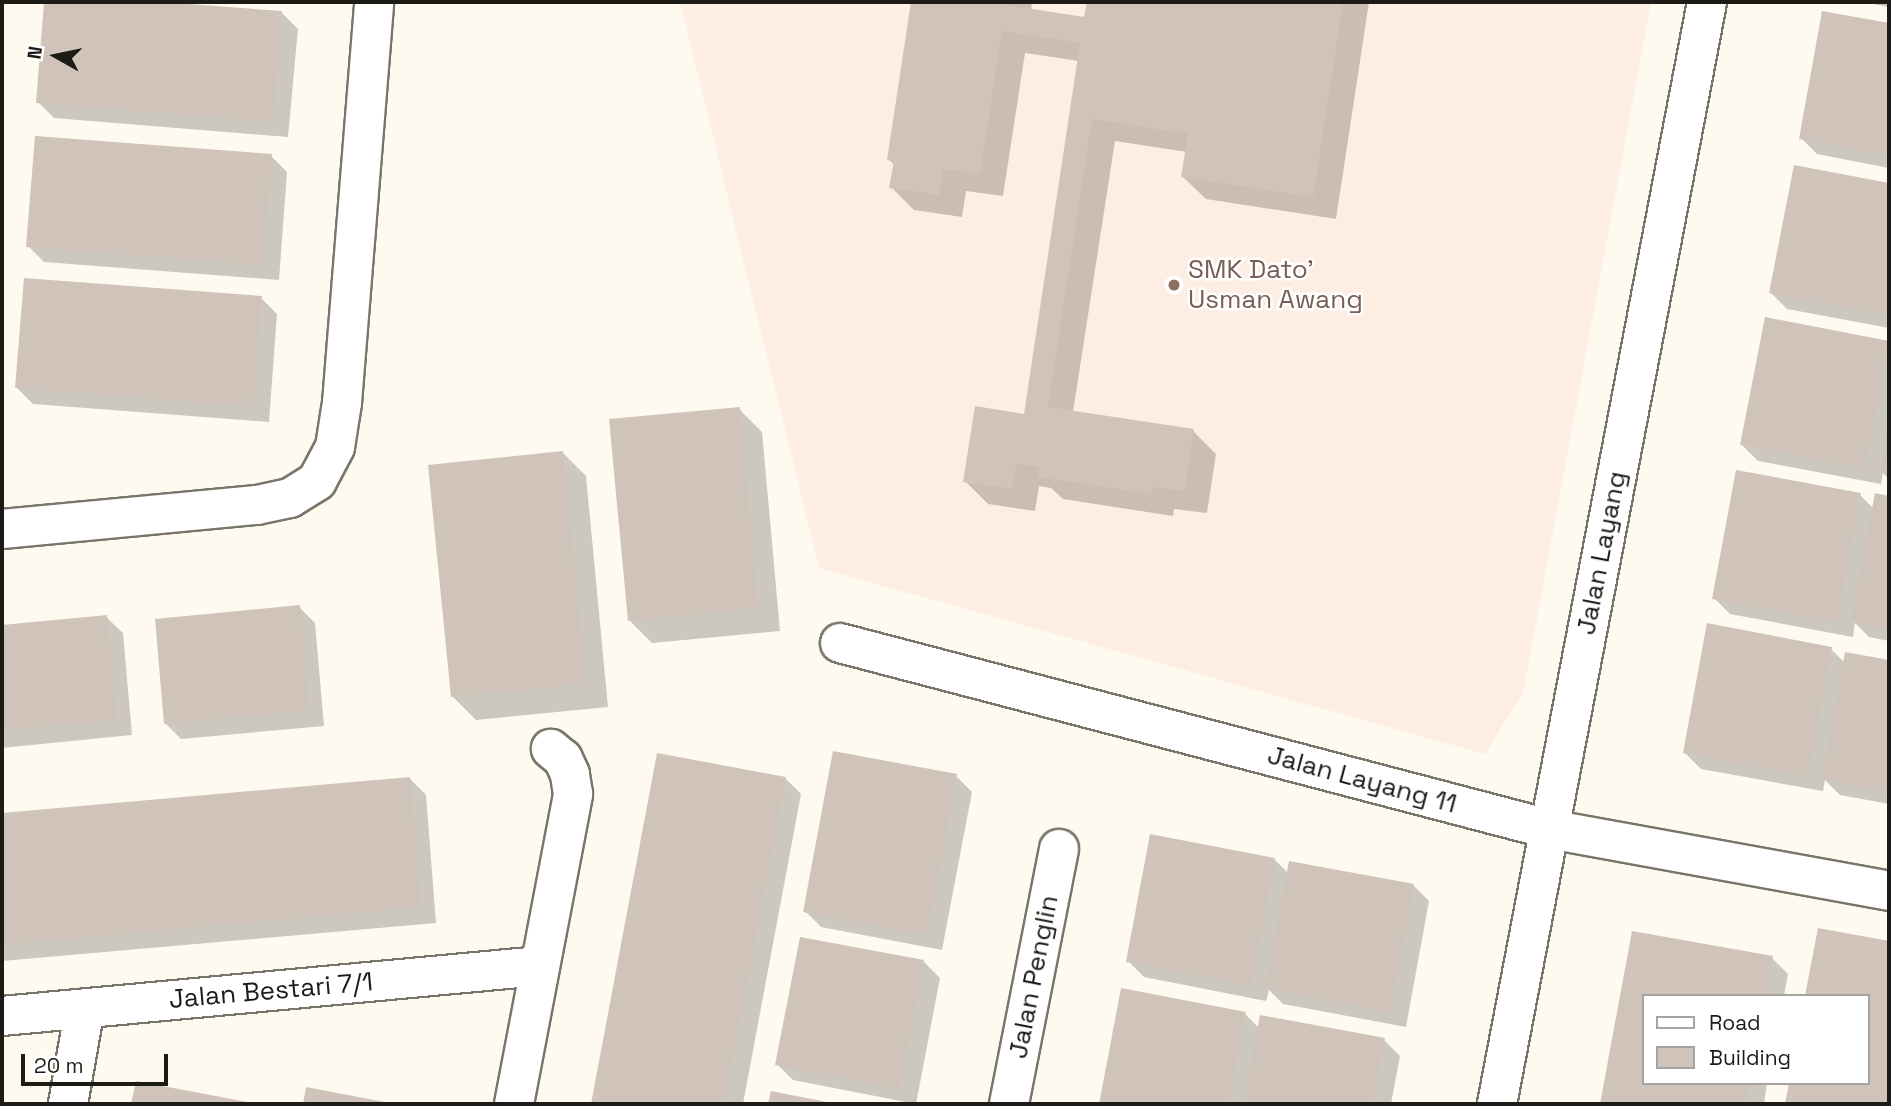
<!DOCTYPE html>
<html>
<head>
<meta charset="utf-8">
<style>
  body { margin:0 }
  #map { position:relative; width:1891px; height:1106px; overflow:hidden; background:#fffaef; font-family:"Space Grotesk",sans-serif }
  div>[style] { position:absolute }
  .education>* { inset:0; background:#feede2 }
  .shadow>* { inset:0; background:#0003 }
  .building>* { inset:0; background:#d0c3ba }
  .roads { filter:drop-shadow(2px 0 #7a7569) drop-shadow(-2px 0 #7a7569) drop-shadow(0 2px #7a7569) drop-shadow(0 -2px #7a7569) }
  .minor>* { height:38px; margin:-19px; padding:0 19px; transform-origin:19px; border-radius:19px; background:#fff }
  .dots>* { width:19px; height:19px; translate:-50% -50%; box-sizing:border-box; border:4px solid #fff; border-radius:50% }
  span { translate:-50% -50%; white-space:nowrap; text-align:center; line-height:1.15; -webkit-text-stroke:5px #fff; paint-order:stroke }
  .education-label { font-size:26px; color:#785e54 }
  .left { translate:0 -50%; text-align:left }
  .street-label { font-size:26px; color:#1d1b16 }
  .frame { position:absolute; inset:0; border:4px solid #1d1b16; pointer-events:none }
  .legend { position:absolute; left:1642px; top:994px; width:228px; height:91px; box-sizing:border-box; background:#fff; border:2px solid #a5a4a2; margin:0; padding:9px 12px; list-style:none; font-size:21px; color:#1d1b16 }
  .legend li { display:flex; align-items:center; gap:14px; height:35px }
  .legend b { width:35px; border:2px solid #a5a4a2 }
  .north { position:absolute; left:21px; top:21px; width:70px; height:70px; -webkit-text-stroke:5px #fff; paint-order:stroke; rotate:279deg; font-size:19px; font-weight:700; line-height:28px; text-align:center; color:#1d1b16 }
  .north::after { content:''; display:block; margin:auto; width:24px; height:32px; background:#1d1b16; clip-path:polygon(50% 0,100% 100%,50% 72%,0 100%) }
  .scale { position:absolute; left:21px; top:1054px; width:147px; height:32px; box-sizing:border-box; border:4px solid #1d1b16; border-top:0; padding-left:9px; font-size:21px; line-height:24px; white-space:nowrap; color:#1d1b16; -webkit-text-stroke:5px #fff; paint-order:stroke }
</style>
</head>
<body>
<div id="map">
  <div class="education">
    <i style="clip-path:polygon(680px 2px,1651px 2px,1523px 693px,1485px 754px,819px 568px)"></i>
  </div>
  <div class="shadow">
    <i style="clip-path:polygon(45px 2px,145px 2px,282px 13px,298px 29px,288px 137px,54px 118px,38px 102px)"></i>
    <i style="clip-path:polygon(913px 2px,1032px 2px,1031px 11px,1086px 19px,1089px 2px,1369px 2px,1336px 219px,1206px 199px,1183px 177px,1187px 152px,1115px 141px,1073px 412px,1193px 431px,1216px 454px,1207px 513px,1174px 509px,1173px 516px,1063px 499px,1051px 488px,1039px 486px,1035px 511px,988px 504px,965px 481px,1026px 416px,1079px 61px,1025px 53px,1003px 196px,966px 191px,962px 217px,914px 210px,891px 187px,895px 165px,889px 160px)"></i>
    <i style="clip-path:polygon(1861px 2px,1889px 2px,1889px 7px)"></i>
    <i style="clip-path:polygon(1824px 13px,1889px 25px,1889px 168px,1817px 154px,1801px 138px)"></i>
    <i style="clip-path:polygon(271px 156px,287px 172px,279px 280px,44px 262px,28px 246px)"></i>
    <i style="clip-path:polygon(1795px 167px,1889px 185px,1889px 328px,1787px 309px,1771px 293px)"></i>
    <i style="clip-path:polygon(261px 298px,277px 314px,269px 422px,33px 404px,17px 388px)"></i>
    <i style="clip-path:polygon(1766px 319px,1889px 343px,1889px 479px,1883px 473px,1881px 484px,1758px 461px,1742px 445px)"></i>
    <i style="clip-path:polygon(739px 409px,762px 432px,780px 631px,652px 643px,629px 620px)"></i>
    <i style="clip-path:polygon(563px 453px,586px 476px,608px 707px,476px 720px,453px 697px)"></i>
    <i style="clip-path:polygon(1860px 495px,1874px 509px,1877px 495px,1889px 498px,1889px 641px,1869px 637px,1855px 623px,1853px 637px,1730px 614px,1714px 598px)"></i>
    <i style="clip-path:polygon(299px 607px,315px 623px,324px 726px,181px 739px,165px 723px)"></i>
    <i style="clip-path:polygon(106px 617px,123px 633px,132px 735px,2px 748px,2px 626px)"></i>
    <i style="clip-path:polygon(1831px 649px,1845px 663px,1847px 654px,1889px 662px,1889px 804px,1840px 795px,1825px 780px,1823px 791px,1701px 769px,1685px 753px)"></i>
    <i style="clip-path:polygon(658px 755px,785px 778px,801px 794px,743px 1104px,593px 1104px)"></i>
    <i style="clip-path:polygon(956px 776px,972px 792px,942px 950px,821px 927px,805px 911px)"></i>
    <i style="clip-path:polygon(410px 779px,426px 795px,436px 923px,2px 961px,2px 815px)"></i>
    <i style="clip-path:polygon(1274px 859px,1288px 873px,1413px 885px,1429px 901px,1406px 1027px,1283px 1004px,1269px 990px,1266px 1001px,1144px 977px,1128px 961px)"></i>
    <i style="clip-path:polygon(1819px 930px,1889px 943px,1889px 1104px,1787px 1104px,1791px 1083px,1868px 1083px,1868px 996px)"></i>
    <i style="clip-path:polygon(1634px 933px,1772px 958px,1788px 974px,1784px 996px,1644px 996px,1644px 1083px,1767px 1083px,1764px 1104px,1602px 1104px)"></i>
    <i style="clip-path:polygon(924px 962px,940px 978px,916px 1104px,793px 1080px,777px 1064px)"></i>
    <i style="clip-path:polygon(1122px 990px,1245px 1014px,1259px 1028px,1384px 1040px,1400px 1056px,1391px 1104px,1101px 1104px)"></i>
    <i style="clip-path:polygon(137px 1083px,251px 1104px,133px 1104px)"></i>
  </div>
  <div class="building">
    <i style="clip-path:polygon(44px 2px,162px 2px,282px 11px,273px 122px,36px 103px)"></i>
    <i style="clip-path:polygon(911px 2px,1007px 2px,1006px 5px,1084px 17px,1087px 2px,1343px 2px,1313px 197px,1181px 177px,1188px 134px,1092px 119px,1048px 407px,1194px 429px,1185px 491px,1152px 487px,1151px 494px,1038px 477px,1039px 467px,1016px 464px,1012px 489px,963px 482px,975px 406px,1024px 414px,1080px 43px,1002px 31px,980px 174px,943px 169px,939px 195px,889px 188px,894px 161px,887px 160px)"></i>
    <i style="clip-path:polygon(1822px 11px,1889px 23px,1889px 156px,1799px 139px)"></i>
    <i style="clip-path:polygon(35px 136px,272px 154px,263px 265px,26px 247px)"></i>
    <i style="clip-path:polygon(1794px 165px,1889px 183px,1889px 316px,1769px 293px)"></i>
    <i style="clip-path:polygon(24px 278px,262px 296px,253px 407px,15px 388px)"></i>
    <i style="clip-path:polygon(1765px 317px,1889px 341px,1865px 469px,1740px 445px)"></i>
    <i style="clip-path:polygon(740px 407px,758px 608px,628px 621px,609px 419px)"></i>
    <i style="clip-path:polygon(1888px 427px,1889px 427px,1889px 474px,1880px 472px)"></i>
    <i style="clip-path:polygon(563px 451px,586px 684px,451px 697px,428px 465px)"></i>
    <i style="clip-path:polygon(1736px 470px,1861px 493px,1837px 622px,1712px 599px)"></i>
    <i style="clip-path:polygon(1875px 493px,1889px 496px,1889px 629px,1851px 621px)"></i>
    <i style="clip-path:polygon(300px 605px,309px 710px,164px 724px,155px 619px)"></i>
    <i style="clip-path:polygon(107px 615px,117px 720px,2px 730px,2px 625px)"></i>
    <i style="clip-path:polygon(1707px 623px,1832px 647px,1808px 776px,1683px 753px)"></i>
    <i style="clip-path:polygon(1845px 652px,1889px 660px,1889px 792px,1822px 779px)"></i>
    <i style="clip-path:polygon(833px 751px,957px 774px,927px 935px,803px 912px)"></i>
    <i style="clip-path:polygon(657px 753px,786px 777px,724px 1104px,591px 1104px)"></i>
    <i style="clip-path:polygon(410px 777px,421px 907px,2px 945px,2px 813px)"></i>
    <i style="clip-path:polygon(1150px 834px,1275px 858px,1251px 986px,1126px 962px)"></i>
    <i style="clip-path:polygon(1289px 861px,1414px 884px,1390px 1012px,1265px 989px)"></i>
    <i style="clip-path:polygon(1818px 928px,1889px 941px,1889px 1104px,1785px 1104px,1789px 1083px,1868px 1083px,1868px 996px,1805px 996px)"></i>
    <i style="clip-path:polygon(1632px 931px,1773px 956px,1765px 996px,1644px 996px,1644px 1083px,1749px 1083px,1745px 1104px,1600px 1104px)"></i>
    <i style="clip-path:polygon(800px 937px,924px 960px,900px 1089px,775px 1065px)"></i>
    <i style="clip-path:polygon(1121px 988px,1246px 1012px,1228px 1104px,1099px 1104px)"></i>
    <i style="clip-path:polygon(1260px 1015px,1385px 1038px,1372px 1104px,1243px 1104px)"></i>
    <i style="clip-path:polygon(136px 1081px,253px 1103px,253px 1104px,131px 1104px)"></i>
    <i style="clip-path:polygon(306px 1087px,390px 1103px,390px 1104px,303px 1104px)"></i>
    <i style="clip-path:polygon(771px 1091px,832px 1103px,832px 1104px,768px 1104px)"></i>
  </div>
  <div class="roads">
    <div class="minor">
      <i style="left:2px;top:529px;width:256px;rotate:-5.4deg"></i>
      <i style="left:257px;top:505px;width:34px;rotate:-12deg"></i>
      <i style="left:290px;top:498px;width:32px;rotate:-32deg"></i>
      <i style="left:317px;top:481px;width:38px;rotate:-62deg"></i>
      <i style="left:335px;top:447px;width:45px;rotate:-81deg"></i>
      <i style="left:342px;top:403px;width:402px;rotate:-85.4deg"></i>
      <i style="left:840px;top:643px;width:733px;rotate:14.7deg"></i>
      <i style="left:1549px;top:829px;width:346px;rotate:10.3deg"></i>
      <i style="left:2px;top:1016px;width:540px;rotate:-5.31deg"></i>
      <i style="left:68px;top:1104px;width:97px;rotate:-80deg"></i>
      <i style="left:514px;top:1104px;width:316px;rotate:-79.2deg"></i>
      <i style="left:573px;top:794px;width:20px;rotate:-99deg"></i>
      <i style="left:570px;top:774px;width:17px;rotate:-115deg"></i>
      <i style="left:563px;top:759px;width:16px;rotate:-140deg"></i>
      <i style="left:1009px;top:1104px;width:260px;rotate:-78.9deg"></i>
      <i style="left:1497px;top:1104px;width:1122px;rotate:-79.21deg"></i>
    </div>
  </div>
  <div class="dots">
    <i style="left:1174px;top:285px;background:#8d6e63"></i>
  </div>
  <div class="education-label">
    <span class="left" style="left:1188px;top:285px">SMK Dato'<br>Usman Awang</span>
  </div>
  <div class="street-label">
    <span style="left:1602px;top:553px;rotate:-79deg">Jalan Layang</span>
    <span style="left:1362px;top:780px;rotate:15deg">Jalan Layang 11</span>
    <span style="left:1034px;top:977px;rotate:-79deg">Jalan Penglin</span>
    <span style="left:271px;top:991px;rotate:-5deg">Jalan Bestari 7/1</span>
  </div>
  <div class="frame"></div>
  <ul class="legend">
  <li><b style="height:9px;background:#fff"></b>Road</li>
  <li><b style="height:19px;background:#d0c3ba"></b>Building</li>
  </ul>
  <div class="north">N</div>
  <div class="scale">20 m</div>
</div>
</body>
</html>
